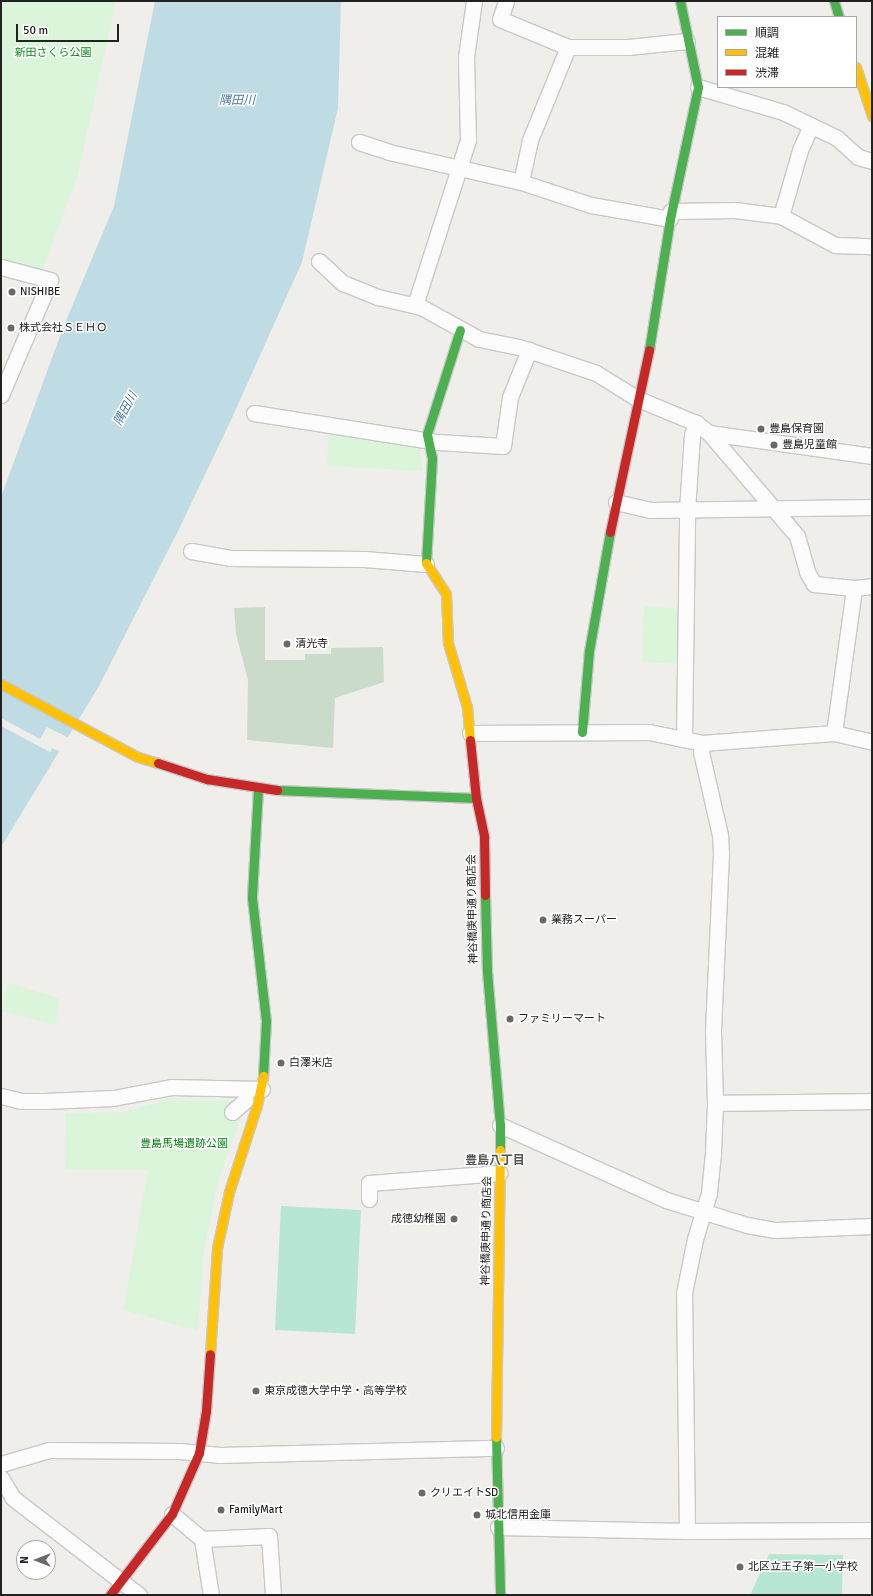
<!DOCTYPE html>
<html>
<head>
<meta charset="utf-8">
<style>
  body { margin:0 }
  #map { position:relative; width:873px; height:1596px; overflow:hidden; background:#f0eeeb; font-family:Signika,"Noto Sans JP",sans-serif }
  div>[style] { position:absolute }
  .cemetery>* { inset:0; background:#cadbca }
  .park>* { inset:0; background:#daf5da }
  .pitch>* { inset:0; background:#b7e6d2 }
  .water>* { inset:0; background:#bfdbe3 }
  .pier>* { inset:0; background:#f0eeeb }
  .roads { filter:drop-shadow(1px 0 #c9c8c7) drop-shadow(-1px 0 #c9c8c7) drop-shadow(0 1px #c9c8c7) drop-shadow(0 -1px #c9c8c7) }
  .street>* { height:15px; margin:-7.5px; padding:0 7.5px; transform-origin:7.5px; border-radius:7.5px; background:#fdfcfc }
  .fast>* { height:9px; margin:-4.5px; padding:0 4.5px; transform-origin:4.5px; border-radius:4.5px; background:#4caf50 }
  .slow>* { height:9px; margin:-4.5px; padding:0 4.5px; transform-origin:4.5px; border-radius:4.5px; background:#ffc107 }
  .jam>* { height:9px; margin:-4.5px; padding:0 4.5px; transform-origin:4.5px; border-radius:4.5px; background:#c62828 }
  .dots>* { width:11px; height:11px; translate:-50% -50%; box-sizing:border-box; border:2px solid #fff; border-radius:50% }
  span { translate:-50% -50%; white-space:nowrap; text-align:center; line-height:1.15; -webkit-text-stroke:3px #fff; paint-order:stroke }
  .park-label { font-size:11px; color:#0c8416 }
  .poi-label { font-size:11px; color:#222 }
  .left { translate:0 -50%; text-align:left }
  .right { translate:-100% -50%; text-align:right }
  .street-label { font-size:11px; color:#222 }
  .water-label { font-size:12px; color:#4a7aab; font-style:italic }
  .neighbourhood-label { font-size:12px; color:#555; font-weight:700 }
  .frame { position:absolute; inset:0; border:2px solid #222; pointer-events:none }
  .legend { position:absolute; left:717px; top:16px; width:140px; height:72px; box-sizing:border-box; background:#fff; border:1px solid #a7a7a7; margin:0; padding:5px 7px; list-style:none; font-size:12px; color:#222 }
  .legend li { display:flex; align-items:center; gap:8px; height:20px }
  .legend b { width:20px; border:1px solid #a7a7a7 }
  .north { position:absolute; left:16px; top:1540px; width:40px; height:40px; box-sizing:border-box; background:#fff; border:1px solid #a7a7a7; border-radius:50%; rotate:270deg; font-size:11px; font-weight:700; line-height:16px; text-align:center; color:#222 }
  .north::after { content:''; display:block; margin:auto; width:14px; height:18px; background:#6a6968; clip-path:polygon(50% 0,100% 100%,50% 72%,0 100%) }
  .scale { position:absolute; left:16px; top:24px; width:103px; height:18px; box-sizing:border-box; border:2px solid #222; border-top:0; padding-left:5px; font-size:12px; line-height:14px; white-space:nowrap; color:#222; -webkit-text-stroke:3px #fff; paint-order:stroke }
</style>
</head>
<body>
<div id="map">
  <div class="cemetery">
    <i style="clip-path:polygon(265px 607px,265px 660px,305px 660px,305px 654px,331px 654px,331px 648px,383px 647px,384px 682px,335px 698px,333px 748px,247px 740px,248px 680px,236px 634px,234px 608px)"></i>
  </div>
  <div class="park">
    <i style="clip-path:polygon(1px 1px,116px 1px,78px 174px,42px 272px,1px 260px)"></i>
    <i style="clip-path:polygon(328px 430px,419px 445px,423px 471px,327px 466px)"></i>
    <i style="clip-path:polygon(644px 606px,681px 609px,681px 664px,642px 662px)"></i>
    <i style="clip-path:polygon(8px 983px,59px 998px,56px 1025px,1px 1011px)"></i>
    <i style="clip-path:polygon(167px 1100px,236px 1101px,243px 1111px,217px 1186px,204px 1251px,198px 1331px,123px 1310px,148px 1170px,65px 1170px,66px 1113px,123px 1112px)"></i>
  </div>
  <div class="pitch">
    <i style="clip-path:polygon(281px 1206px,361px 1210px,355px 1334px,275px 1330px)"></i>
    <i style="clip-path:polygon(769px 1554px,843px 1555px,842px 1595px,750px 1595px)"></i>
  </div>
  <div class="water">
    <i style="clip-path:polygon(155px 1px,341px 1px,338px 108px,302px 262px,231px 420px,180px 527px,99px 686px,1px 847px,1px 497px,63px 328px,114px 206px)"></i>
  </div>
  <div class="pier">
    <i style="clip-path:polygon(1px 718px,40px 739px,47px 727px,69px 738px,61px 752px,52px 748px,50px 752px,1px 726px)"></i>
  </div>
  <div class="roads">
    <div class="street">
      <i style="left:506px;top:1px;width:19px;rotate:108deg"></i>
      <i style="left:500px;top:19px;width:74px;rotate:22.4deg"></i>
      <i style="left:568px;top:47px;width:60px"></i>
      <i style="left:628px;top:47px;width:59px;rotate:-5.8deg"></i>
      <i style="left:698px;top:87px;width:89px;rotate:16.4deg"></i>
      <i style="left:783px;top:112px;width:60px;rotate:25.7deg"></i>
      <i style="left:837px;top:138px;width:28px;rotate:42deg"></i>
      <i style="left:858px;top:157px;width:15px;rotate:16deg"></i>
      <i style="left:359px;top:142px;width:32px;rotate:18deg"></i>
      <i style="left:389px;top:152px;width:135px;rotate:12.8deg"></i>
      <i style="left:521px;top:182px;width:74px;rotate:18.2deg"></i>
      <i style="left:591px;top:205px;width:80px;rotate:10deg"></i>
      <i style="left:521px;top:182px;width:43px;rotate:-77.9deg"></i>
      <i style="left:530px;top:140px;width:100px;rotate:-67.8deg"></i>
      <i style="left:671px;top:211px;width:64px;rotate:-0.9deg"></i>
      <i style="left:735px;top:210px;width:46px;rotate:7.4deg"></i>
      <i style="left:781px;top:216px;width:61px;rotate:28.2deg"></i>
      <i style="left:835px;top:245px;width:37px;rotate:2deg"></i>
      <i style="left:781px;top:216px;width:69px;rotate:-73.9deg"></i>
      <i style="left:800px;top:150px;width:27px;rotate:-66deg"></i>
      <i style="left:319px;top:261px;width:33px;rotate:43deg"></i>
      <i style="left:343px;top:283px;width:38px;rotate:22deg"></i>
      <i style="left:378px;top:297px;width:44px;rotate:13.1deg"></i>
      <i style="left:421px;top:307px;width:66px;rotate:28.9deg"></i>
      <i style="left:479px;top:339px;width:41px;rotate:11.3deg"></i>
      <i style="left:519px;top:347px;width:81px;rotate:18.7deg"></i>
      <i style="left:596px;top:373px;width:49px;rotate:31.8deg"></i>
      <i style="left:638px;top:399px;width:63px;rotate:22.5deg"></i>
      <i style="left:696px;top:423px;width:16px;rotate:38deg"></i>
      <i style="left:709px;top:433px;width:165px;rotate:8deg"></i>
      <i style="left:1px;top:267px;width:51px;rotate:14.9deg"></i>
      <i style="left:50px;top:280px;width:125px;rotate:113.1deg"></i>
      <i style="left:415px;top:305px;width:173px;rotate:-72.2deg"></i>
      <i style="left:468px;top:140px;width:83px;rotate:-91.4deg"></i>
      <i style="left:466px;top:57px;width:57px;rotate:-81.9deg"></i>
      <i style="left:254px;top:413px;width:186px;rotate:9deg"></i>
      <i style="left:438px;top:442px;width:65px;rotate:3.5deg"></i>
      <i style="left:503px;top:446px;width:49px;rotate:-81.9deg"></i>
      <i style="left:510px;top:397px;width:51px;rotate:-68deg"></i>
      <i style="left:709px;top:433px;width:135px;rotate:49.5deg"></i>
      <i style="left:797px;top:536px;width:37px;rotate:74deg"></i>
      <i style="left:807px;top:572px;width:14px;rotate:60deg"></i>
      <i style="left:814px;top:584px;width:40px;rotate:5.7deg"></i>
      <i style="left:854px;top:588px;width:18px;rotate:-6deg"></i>
      <i style="left:616px;top:502px;width:35px;rotate:13deg"></i>
      <i style="left:650px;top:510px;width:222px;rotate:-0.8deg"></i>
      <i style="left:191px;top:551px;width:40px;rotate:10deg"></i>
      <i style="left:230px;top:558px;width:134px;rotate:0.4deg"></i>
      <i style="left:364px;top:559px;width:62px;rotate:4.6deg"></i>
      <i style="left:470px;top:733px;width:179px;rotate:-0.3deg"></i>
      <i style="left:649px;top:732px;width:54px;rotate:11.7deg"></i>
      <i style="left:702px;top:743px;width:132px;rotate:-4.3deg"></i>
      <i style="left:834px;top:733px;width:39px;rotate:13deg"></i>
      <i style="left:834px;top:733px;width:146px;rotate:-82.1deg"></i>
      <i style="left:684px;top:739px;width:229px;rotate:-89.2deg"></i>
      <i style="left:687px;top:510px;width:75px;rotate:-86.2deg"></i>
      <i style="left:692px;top:435px;width:13px;rotate:-72deg"></i>
      <i style="left:1px;top:1096px;width:21px;rotate:14deg"></i>
      <i style="left:21px;top:1101px;width:24px"></i>
      <i style="left:45px;top:1101px;width:68px;rotate:-2.5deg"></i>
      <i style="left:113px;top:1098px;width:59px;rotate:-10.7deg"></i>
      <i style="left:171px;top:1087px;width:91px;rotate:1.3deg"></i>
      <i style="left:715px;top:1103px;width:157px;rotate:-0.7deg"></i>
      <i style="left:232px;top:1112px;width:18px;rotate:-41deg"></i>
      <i style="left:500px;top:1125px;width:182px;rotate:24.3deg"></i>
      <i style="left:666px;top:1200px;width:85px;rotate:17.2deg"></i>
      <i style="left:747px;top:1225px;width:29px;rotate:10deg"></i>
      <i style="left:776px;top:1230px;width:96px;rotate:-2.4deg"></i>
      <i style="left:369px;top:1199px;width:16px;rotate:-90deg"></i>
      <i style="left:369px;top:1183px;width:131px;rotate:-4.4deg"></i>
      <i style="left:1px;top:1464px;width:50px;rotate:-16.3deg"></i>
      <i style="left:49px;top:1450px;width:131px;rotate:0.4deg"></i>
      <i style="left:180px;top:1451px;width:40px;rotate:5.7deg"></i>
      <i style="left:220px;top:1455px;width:276px;rotate:-1.5deg"></i>
      <i style="left:1px;top:1478px;width:23px;rotate:59deg"></i>
      <i style="left:13px;top:1498px;width:159px;rotate:37.6deg"></i>
      <i style="left:172px;top:1514px;width:39px;rotate:40deg"></i>
      <i style="left:202px;top:1539px;width:67px;rotate:-2.6deg"></i>
      <i style="left:269px;top:1536px;width:59px;rotate:86.1deg"></i>
      <i style="left:498px;top:1527px;width:189px;rotate:1.2deg"></i>
      <i style="left:687px;top:1531px;width:185px;rotate:-0.3deg"></i>
      <i style="left:687px;top:1531px;width:238px;rotate:-90.7deg"></i>
      <i style="left:684px;top:1293px;width:55px;rotate:-78.5deg"></i>
      <i style="left:695px;top:1239px;width:48px;rotate:-73.1deg"></i>
      <i style="left:709px;top:1193px;width:40px;rotate:-84.3deg"></i>
      <i style="left:713px;top:1153px;width:50px;rotate:-87.7deg"></i>
      <i style="left:715px;top:1103px;width:73px;rotate:-91.6deg"></i>
      <i style="left:713px;top:1030px;width:177px;rotate:-87.4deg"></i>
      <i style="left:721px;top:853px;width:18px;rotate:-93deg"></i>
      <i style="left:720px;top:835px;width:85px;rotate:-102.9deg"></i>
      <i style="left:701px;top:752px;width:9px;rotate:-84deg"></i>
      <i style="left:202px;top:1539px;width:57px;rotate:80.9deg"></i>
    </div>
    <div class="fast">
      <i style="left:834px;top:1px;width:17px;rotate:73deg"></i>
      <i style="left:649px;top:350px;width:133px;rotate:-80.9deg"></i>
      <i style="left:670px;top:219px;width:135px;rotate:-78deg"></i>
      <i style="left:698px;top:87px;width:88px;rotate:-101.8deg"></i>
      <i style="left:426px;top:563px;width:105px;rotate:-86.7deg"></i>
      <i style="left:432px;top:458px;width:25px;rotate:-102deg"></i>
      <i style="left:427px;top:434px;width:109px;rotate:-72.4deg"></i>
      <i style="left:582px;top:732px;width:81px;rotate:-85.1deg"></i>
      <i style="left:589px;top:651px;width:121px;rotate:-80deg"></i>
      <i style="left:258px;top:789px;width:109px;rotate:93.2deg"></i>
      <i style="left:252px;top:898px;width:124px;rotate:83.5deg"></i>
      <i style="left:266px;top:1021px;width:55px;rotate:93.1deg"></i>
      <i style="left:277px;top:790px;width:199px;rotate:2.3deg"></i>
      <i style="left:485px;top:895px;width:76px;rotate:88.5deg"></i>
      <i style="left:487px;top:971px;width:155px;rotate:85.2deg"></i>
      <i style="left:500px;top:1125px;width:25px;rotate:90deg"></i>
      <i style="left:496px;top:1437px;width:158px;rotate:88.5deg"></i>
    </div>
    <div class="slow">
      <i style="left:856px;top:67px;width:52px;rotate:71.9deg"></i>
      <i style="left:426px;top:563px;width:37px;rotate:57deg"></i>
      <i style="left:446px;top:594px;width:49px;rotate:87.7deg"></i>
      <i style="left:448px;top:643px;width:67px;rotate:73.5deg"></i>
      <i style="left:467px;top:707px;width:33px;rotate:85deg"></i>
      <i style="left:1px;top:684px;width:155px;rotate:28.1deg"></i>
      <i style="left:138px;top:757px;width:21px;rotate:17deg"></i>
      <i style="left:210px;top:1354px;width:106px;rotate:-86.2deg"></i>
      <i style="left:217px;top:1248px;width:57px;rotate:-77.9deg"></i>
      <i style="left:229px;top:1192px;width:91px;rotate:-72.2deg"></i>
      <i style="left:257px;top:1105px;width:30px;rotate:-78deg"></i>
      <i style="left:496px;top:1437px;width:287px;rotate:-89.2deg"></i>
    </div>
    <div class="jam">
      <i style="left:610px;top:532px;width:186px;rotate:-77.9deg"></i>
      <i style="left:470px;top:740px;width:58px;rotate:84.1deg"></i>
      <i style="left:476px;top:798px;width:40px;rotate:78deg"></i>
      <i style="left:484px;top:837px;width:58px;rotate:89deg"></i>
      <i style="left:158px;top:763px;width:52px;rotate:18.1deg"></i>
      <i style="left:207px;top:779px;width:71px;rotate:8.9deg"></i>
      <i style="left:110px;top:1595px;width:102px;rotate:-52.6deg"></i>
      <i style="left:172px;top:1514px;width:67px;rotate:-66.1deg"></i>
      <i style="left:199px;top:1453px;width:43px;rotate:-80.5deg"></i>
      <i style="left:206px;top:1411px;width:57px;rotate:-86deg"></i>
    </div>
  </div>
  <div class="dots">
    <i style="left:12px;top:292px;background:#6a6968"></i>
    <i style="left:11px;top:328px;background:#6a6968"></i>
    <i style="left:761px;top:429px;background:#6a6968"></i>
    <i style="left:774px;top:445px;background:#6a6968"></i>
    <i style="left:287px;top:644px;background:#6a6968"></i>
    <i style="left:543px;top:920px;background:#6a6968"></i>
    <i style="left:510px;top:1019px;background:#6a6968"></i>
    <i style="left:281px;top:1063px;background:#6a6968"></i>
    <i style="left:454px;top:1219px;background:#6a6968"></i>
    <i style="left:256px;top:1391px;background:#6a6968"></i>
    <i style="left:422px;top:1493px;background:#6a6968"></i>
    <i style="left:221px;top:1510px;background:#6a6968"></i>
    <i style="left:477px;top:1515px;background:#6a6968"></i>
    <i style="left:740px;top:1567px;background:#6a6968"></i>
  </div>
  <div class="park-label">
    <span style="left:53px;top:53px">新田さくら公園</span>
    <span style="left:184px;top:1144px">豊島馬場遺跡公園</span>
  </div>
  <div class="poi-label">
    <span class="left" style="left:20px;top:292px">NISHIBE</span>
    <span class="left" style="left:19px;top:328px">株式会社ＳＥＨＯ</span>
    <span class="left" style="left:769px;top:429px">豊島保育園</span>
    <span class="left" style="left:782px;top:445px">豊島児童館</span>
    <span class="left" style="left:295px;top:644px">清光寺</span>
    <span class="left" style="left:551px;top:920px">業務スーパー</span>
    <span class="left" style="left:518px;top:1019px">ファミリーマート</span>
    <span class="left" style="left:289px;top:1063px">白澤米店</span>
    <span class="right" style="left:446px;top:1219px">成徳幼稚園</span>
    <span class="left" style="left:264px;top:1391px">東京成徳大学中学・高等学校</span>
    <span class="left" style="left:430px;top:1493px">クリエイトSD</span>
    <span class="left" style="left:229px;top:1510px">FamilyMart</span>
    <span class="left" style="left:485px;top:1515px">城北信用金庫</span>
    <span class="left" style="left:748px;top:1567px">北区立王子第一小学校</span>
  </div>
  <div class="street-label">
    <span style="left:473px;top:909px;rotate:-91deg">神谷橋庚申通り商店会</span>
    <span style="left:487px;top:1231px;rotate:-89deg">神谷橋庚申通り商店会</span>
  </div>
  <div class="water-label">
    <span style="left:237px;top:101px">隅田川</span>
    <span style="left:126px;top:409px;rotate:-62deg">隅田川</span>
  </div>
  <div class="neighbourhood-label">
    <span style="left:495px;top:1161px">豊島八丁目</span>
  </div>
  <div class="frame"></div>
  <ul class="legend">
  <li><b style="height:5px;background:#4caf50"></b>順調</li>
  <li><b style="height:5px;background:#ffc107"></b>混雑</li>
  <li><b style="height:5px;background:#c62828"></b>渋滞</li>
  </ul>
  <div class="north">N</div>
  <div class="scale">50 m</div>
</div>
</body>
</html>
